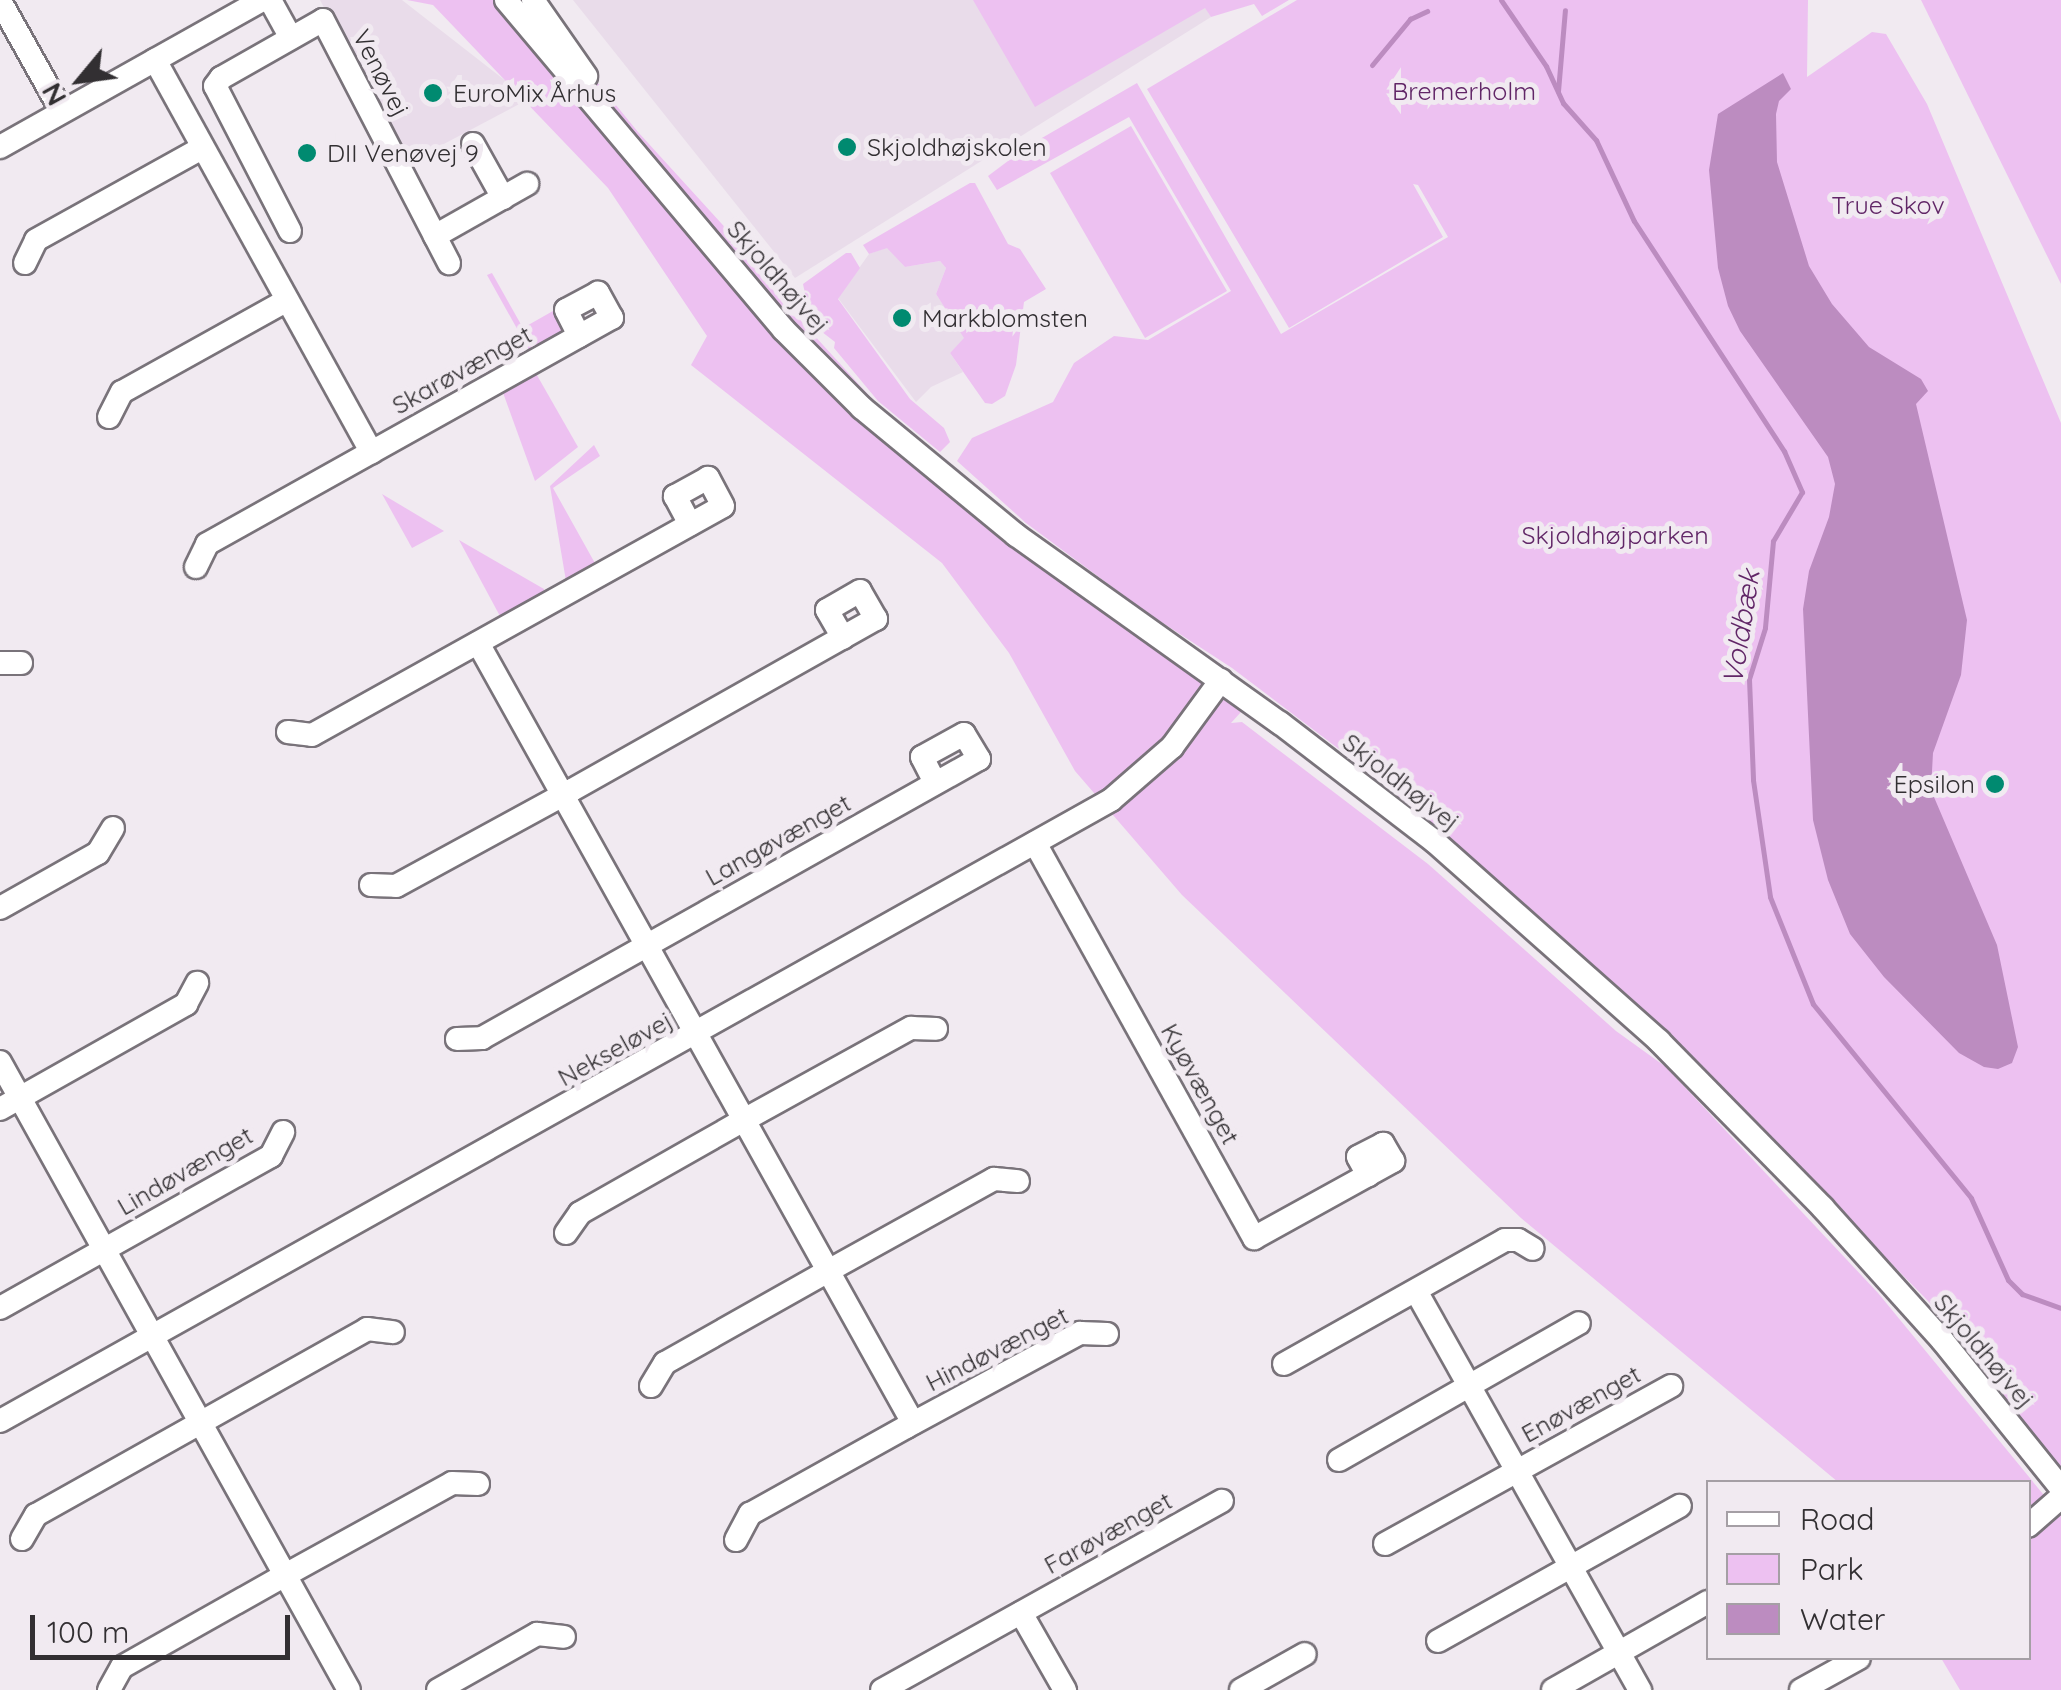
<!DOCTYPE html>
<html>
<head>
<meta charset="utf-8">
<style>
  body { margin:0 }
  #map { position:relative; width:2061px; height:1690px; overflow:hidden; background:#f1eaf1; font-family:Quicksand,sans-serif }
  div>[style] { position:absolute }
  .built>* { inset:0; background:#e9dcea }
  .green>* { inset:0; background:#edc1f1 }
  .water>* { inset:0; background:#bc8cc0 }
  .stream>* { height:5px; margin:-2.5px; padding:0 2.5px; transform-origin:2.5px; border-radius:2.5px; background:#bc8cc0 }
  .roads { filter:drop-shadow(2px 0 #79737a) drop-shadow(-2px 0 #79737a) drop-shadow(0 2px #79737a) drop-shadow(0 -2px #79737a) }
  .minor>* { height:22px; margin:-11px; padding:0 11px; transform-origin:11px; border-radius:11px; background:#fff }
  .dots>* { width:28px; height:28px; translate:-50% -50%; box-sizing:border-box; border:5px solid #f1eaf1; border-radius:50% }
  span { translate:-50% -50%; white-space:nowrap; text-align:center; line-height:1.15; -webkit-text-stroke:10px #f1eaf1; paint-order:stroke }
  .street-label { font-size:25px; color:#322f32 }
  .park-label { font-size:25px; color:#612667 }
  .poi-label { font-size:25px; color:#322f32 }
  .left { translate:0 -50%; text-align:left }
  .right { translate:-100% -50%; text-align:right }
  .water-label { font-size:28px; color:#612667; font-style:italic }
  .legend { position:absolute; left:1706px; top:1480px; width:325px; height:180px; box-sizing:border-box; background:#f1eaf1; border:2px solid #a59fa5; margin:0; padding:12px 18px; list-style:none; font-size:30px; color:#322f32 }
  .legend li { display:flex; align-items:center; gap:20px; height:50px }
  .legend b { width:50px; border:2px solid #a59fa5 }
  .north { position:absolute; left:30px; top:30px; width:100px; height:100px; -webkit-text-stroke:8px #f1eaf1; paint-order:stroke; rotate:241deg; font-size:28px; font-weight:700; line-height:40px; text-align:center; color:#322f32 }
  .north::after { content:''; display:block; margin:auto; width:35px; height:45px; background:#322f32; clip-path:polygon(50% 0,100% 100%,50% 72%,0 100%) }
  .scale { position:absolute; left:30px; top:1615px; width:260px; height:45px; box-sizing:border-box; border:5px solid #322f32; border-top:0; padding-left:12px; font-size:30px; line-height:35px; white-space:nowrap; color:#322f32; -webkit-text-stroke:8px #f1eaf1; paint-order:stroke }
</style>
</head>
<body>
<div id="map">
  <div class="built">
    <i style="clip-path:polygon(320px 0,402px 0,529px 99px,406px 164px)"></i>
    <i style="clip-path:polygon(573px 0,1201px 0,1211px 17px,795px 278px)"></i>
    <i style="clip-path:polygon(887px 247px,905px 267px,940px 261px,946px 268px,936px 294px,965px 338px,950px 353px,963px 372px,931px 387px,916px 402px,838px 298px,869px 254px)"></i>
  </div>
  <div class="green">
    <i style="clip-path:polygon(407px 0,530px 0,638px 132px,773px 280px,773px 290px,873px 400px,1241px 712px,1231px 723px,1242px 722px,1428px 864px,1616px 1031px,1666px 1067px,1878px 1293px,2061px 1516px,2061px 1690px,1960px 1690px,1941px 1658px,2028px 1658px,2028px 1482px,1838px 1482px,1521px 1218px,1182px 895px,1075px 771px,1009px 653px,942px 563px,691px 365px,707px 336px,608px 188px,433px 5px)"></i>
    <i style="clip-path:polygon(973px 0,1289px 0,1262px 16px,1254px 4px,1211px 17px,1205px 8px,1035px 107px)"></i>
    <i style="clip-path:polygon(1297px 0,1808px 0,1807px 77px,1872px 32px,1886px 34px,1927px 104px,2061px 423px,2061px 1468px,1928px 1301px,1703px 1071px,1573px 948px,1385px 784px,1232px 668px,1146px 612px,1026px 523px,957px 461px,972px 438px,1053px 402px,1074px 363px,1114px 336px,1148px 340px,1231px 291px,1129px 117px,997px 190px,988px 176px,1028px 146px,1137px 83px,1281px 334px,1448px 237px,1418px 185px,1413px 184px,1443px 237px,1289px 328px,1147px 89px)"></i>
    <i style="clip-path:polygon(1921px 0,2061px 0,2061px 284px)"></i>
    <i style="clip-path:polygon(1131px 126px,1227px 291px,1145px 338px,1050px 173px)"></i>
    <i style="clip-path:polygon(970px 183px,975px 183px,1008px 244px,1020px 249px,1046px 289px,1024px 302px,1016px 365px,1005px 396px,992px 404px,985px 403px,950px 353px,964px 338px,936px 294px,946px 268px,940px 261px,905px 267px,887px 248px,869px 254px,863px 245px)"></i>
    <i style="clip-path:polygon(846px 253px,851px 253px,860px 268px,838px 299px,910px 399px,944px 428px,950px 442px,940px 452px,878px 401px,834px 348px,835px 342px,804px 318px,808px 308px,803px 284px)"></i>
    <i style="clip-path:polygon(492px 273px,523px 328px,560px 307px,571px 328px,530px 352px,487px 275px)"></i>
    <i style="clip-path:polygon(534px 370px,578px 447px,535px 481px,502px 390px)"></i>
    <i style="clip-path:polygon(594px 445px,600px 456px,553px 488px,596px 565px,566px 581px,550px 486px)"></i>
    <i style="clip-path:polygon(382px 494px,444px 531px,412px 548px)"></i>
    <i style="clip-path:polygon(459px 540px,544px 589px,543px 596px,501px 618px)"></i>
  </div>
  <div class="water">
    <i style="clip-path:polygon(1783px 73px,1791px 89px,1779px 101px,1776px 114px,1777px 162px,1809px 266px,1832px 304px,1869px 347px,1921px 379px,1928px 391px,1916px 404px,1967px 620px,1961px 675px,1933px 753px,1931px 790px,1997px 945px,2018px 1047px,2012px 1063px,1998px 1069px,1984px 1067px,1959px 1053px,1884px 977px,1850px 934px,1828px 880px,1813px 820px,1803px 609px,1809px 571px,1829px 517px,1835px 484px,1828px 457px,1740px 331px,1728px 306px,1718px 268px,1709px 170px,1718px 114px)"></i>
  </div>
  <div class="stream">
    <i style="left:1501px;top:0;width:80px;rotate:55.7deg"></i>
    <i style="left:1546px;top:66px;width:41px;rotate:65.3deg"></i>
    <i style="left:1563px;top:103px;width:50px;rotate:48.3deg"></i>
    <i style="left:1596px;top:140px;width:89px;rotate:64.9deg"></i>
    <i style="left:1634px;top:221px;width:275px;rotate:56.9deg"></i>
    <i style="left:1784px;top:451px;width:45px;rotate:66.3deg"></i>
    <i style="left:1802px;top:492px;width:57px;rotate:120.6deg"></i>
    <i style="left:1773px;top:541px;width:87px;rotate:95.3deg"></i>
    <i style="left:1765px;top:628px;width:53px;rotate:107.4deg"></i>
    <i style="left:1749px;top:679px;width:101px;rotate:87.7deg"></i>
    <i style="left:1753px;top:780px;width:118px;rotate:81.7deg"></i>
    <i style="left:1770px;top:897px;width:115px;rotate:68.1deg"></i>
    <i style="left:1813px;top:1004px;width:250px;rotate:50.8deg"></i>
    <i style="left:1971px;top:1198px;width:90px;rotate:65.7deg"></i>
    <i style="left:2008px;top:1280px;width:20px;rotate:45deg"></i>
    <i style="left:2022px;top:1294px;width:41px;rotate:19.7deg"></i>
    <i style="left:1372px;top:65px;width:60px;rotate:-50.4deg"></i>
    <i style="left:1410px;top:19px;width:19px;rotate:-25deg"></i>
    <i style="left:1558px;top:91px;width:81px;rotate:-85.1deg"></i>
  </div>
  <div class="roads">
    <div class="minor">
      <i style="left:270px;top:0;width:43px;rotate:61.1deg"></i>
      <i style="left:506px;top:0;width:431px;rotate:49.9deg"></i>
      <i style="left:784px;top:330px;width:110px;rotate:45deg"></i>
      <i style="left:862px;top:408px;width:200px;rotate:39.5deg"></i>
      <i style="left:1016px;top:535px;width:324px;rotate:35.5deg"></i>
      <i style="left:1280px;top:723px;width:194px;rotate:37.5deg"></i>
      <i style="left:1434px;top:841px;width:301px;rotate:41.6deg"></i>
      <i style="left:1659px;top:1041px;width:234px;rotate:45.5deg"></i>
      <i style="left:1823px;top:1208px;width:178px;rotate:48deg"></i>
      <i style="left:1942px;top:1340px;width:190px;rotate:51.2deg"></i>
      <i style="left:533px;top:0;width:93px;rotate:55.1deg"></i>
      <i style="left:0;top:1px;width:127px;rotate:60.8deg"></i>
      <i style="left:155px;top:60px;width:448px;rotate:61.1deg"></i>
      <i style="left:473px;top:144px;width:62px;rotate:60.9deg"></i>
      <i style="left:0;top:147px;width:300px;rotate:-29.3deg"></i>
      <i style="left:290px;top:231px;width:163px;rotate:-117.3deg"></i>
      <i style="left:215px;top:86px;width:10px;rotate:-53deg"></i>
      <i style="left:221px;top:78px;width:117px;rotate:-29.6deg"></i>
      <i style="left:323px;top:20px;width:274px;rotate:62.6deg"></i>
      <i style="left:435px;top:236px;width:106px;rotate:-29.5deg"></i>
      <i style="left:25px;top:263px;width:25px;rotate:-64deg"></i>
      <i style="left:36px;top:240px;width:190px;rotate:-29deg"></i>
      <i style="left:109px;top:417px;width:28px;rotate:-63deg"></i>
      <i style="left:122px;top:392px;width:189px;rotate:-29.1deg"></i>
      <i style="left:196px;top:567px;width:25px;rotate:-64deg"></i>
      <i style="left:207px;top:544px;width:464px;rotate:-29.2deg"></i>
      <i style="left:612px;top:318px;width:29px;rotate:-119deg"></i>
      <i style="left:598px;top:293px;width:36px;rotate:152deg"></i>
      <i style="left:566px;top:310px;width:29px;rotate:63deg"></i>
      <i style="left:478px;top:643px;width:893px;rotate:60.85deg"></i>
      <i style="left:0;top:663px;width:21px"></i>
      <i style="left:288px;top:732px;width:24px;rotate:7deg"></i>
      <i style="left:312px;top:735px;width:470px;rotate:-29.1deg"></i>
      <i style="left:723px;top:506px;width:32px;rotate:-118deg"></i>
      <i style="left:708px;top:478px;width:38px;rotate:151deg"></i>
      <i style="left:675px;top:496px;width:32px;rotate:62deg"></i>
      <i style="left:1035px;top:843px;width:452px;rotate:61deg"></i>
      <i style="left:1254px;top:1238px;width:130px;rotate:-28.9deg"></i>
      <i style="left:1368px;top:1175px;width:29px;rotate:-29deg"></i>
      <i style="left:1393px;top:1161px;width:20px;rotate:-120deg"></i>
      <i style="left:1383px;top:1144px;width:28px;rotate:153deg"></i>
      <i style="left:1358px;top:1157px;width:21px;rotate:61deg"></i>
      <i style="left:371px;top:885px;width:25px;rotate:2deg"></i>
      <i style="left:396px;top:886px;width:200px;rotate:-28.6deg"></i>
      <i style="left:572px;top:790px;width:349px;rotate:-29.4deg"></i>
      <i style="left:876px;top:619px;width:32px;rotate:-120deg"></i>
      <i style="left:860px;top:591px;width:38px;rotate:150deg"></i>
      <i style="left:827px;top:610px;width:32px;rotate:60deg"></i>
      <i style="left:0;top:908px;width:112px;rotate:-29.3deg"></i>
      <i style="left:98px;top:853px;width:29px;rotate:-59deg"></i>
      <i style="left:457px;top:1039px;width:25px;rotate:-2deg"></i>
      <i style="left:482px;top:1038px;width:570px;rotate:-29.31deg"></i>
      <i style="left:979px;top:759px;width:29px;rotate:-121deg"></i>
      <i style="left:964px;top:734px;width:48px;rotate:151.3deg"></i>
      <i style="left:922px;top:757px;width:29px;rotate:63deg"></i>
      <i style="left:0;top:1062px;width:718px;rotate:60.94deg"></i>
      <i style="left:0;top:1109px;width:214px;rotate:-29.4deg"></i>
      <i style="left:186px;top:1004px;width:24px;rotate:-62deg"></i>
      <i style="left:566px;top:1233px;width:24px;rotate:-55deg"></i>
      <i style="left:580px;top:1213px;width:189px;rotate:-29.6deg"></i>
      <i style="left:744px;top:1120px;width:191px;rotate:-28.9deg"></i>
      <i style="left:911px;top:1028px;width:25px;rotate:2deg"></i>
      <i style="left:1416px;top:1291px;width:458px;rotate:60.7deg"></i>
      <i style="left:0;top:1308px;width:311px;rotate:-29.3deg"></i>
      <i style="left:271px;top:1156px;width:27px;rotate:-63deg"></i>
      <i style="left:1284px;top:1364px;width:253px;rotate:-29.3deg"></i>
      <i style="left:1505px;top:1240px;width:13px"></i>
      <i style="left:1518px;top:1240px;width:17px;rotate:31deg"></i>
      <i style="left:651px;top:1386px;width:27px;rotate:-59deg"></i>
      <i style="left:665px;top:1363px;width:187px;rotate:-29.4deg"></i>
      <i style="left:828px;top:1271px;width:190px;rotate:-29deg"></i>
      <i style="left:994px;top:1179px;width:24px;rotate:5deg"></i>
      <i style="left:0;top:1421px;width:1273px;rotate:-29.2deg"></i>
      <i style="left:1111px;top:800px;width:81px;rotate:-41deg"></i>
      <i style="left:1172px;top:747px;width:83px;rotate:-53.8deg"></i>
      <i style="left:1339px;top:1460px;width:276px;rotate:-29.7deg"></i>
      <i style="left:2028px;top:1526px;width:44px;rotate:-41.3deg"></i>
      <i style="left:22px;top:1539px;width:28px;rotate:-60deg"></i>
      <i style="left:36px;top:1515px;width:380px;rotate:-29.3deg"></i>
      <i style="left:367px;top:1329px;width:26px;rotate:7deg"></i>
      <i style="left:736px;top:1540px;width:30px;rotate:-62deg"></i>
      <i style="left:750px;top:1514px;width:179px;rotate:-29.1deg"></i>
      <i style="left:906px;top:1427px;width:198px;rotate:-28.4deg"></i>
      <i style="left:1080px;top:1333px;width:27px;rotate:2deg"></i>
      <i style="left:1385px;top:1544px;width:327px;rotate:-28.9deg"></i>
      <i style="left:1021px;top:1613px;width:89px;rotate:60.3deg"></i>
      <i style="left:1438px;top:1641px;width:277px;rotate:-29.2deg"></i>
      <i style="left:109px;top:1690px;width:26px;rotate:-61deg"></i>
      <i style="left:122px;top:1667px;width:181px;rotate:-29.4deg"></i>
      <i style="left:280px;top:1578px;width:196px;rotate:-28.9deg"></i>
      <i style="left:452px;top:1483px;width:26px;rotate:2deg"></i>
      <i style="left:438px;top:1690px;width:114px;rotate:-29.5deg"></i>
      <i style="left:537px;top:1634px;width:27px;rotate:6deg"></i>
      <i style="left:882px;top:1690px;width:389px;rotate:-29.1deg"></i>
      <i style="left:1241px;top:1690px;width:73px;rotate:-29.4deg"></i>
      <i style="left:1553px;top:1690px;width:178px;rotate:-29.6deg"></i>
      <i style="left:1801px;top:1690px;width:66px;rotate:-28.9deg"></i>
    </div>
  </div>
  <div class="dots">
    <i style="left:433px;top:93px;background:#008a70"></i>
    <i style="left:847px;top:147px;background:#008a70"></i>
    <i style="left:307px;top:153px;background:#008a70"></i>
    <i style="left:902px;top:318px;background:#008a70"></i>
    <i style="left:1995px;top:784px;background:#008a70"></i>
  </div>
  <div class="street-label">
    <span style="left:381px;top:73px;rotate:63deg">Venøvej</span>
    <span style="left:778px;top:277px;rotate:49deg">Skjoldhøjvej</span>
    <span style="left:462px;top:370px;rotate:-29deg">Skarøvænget</span>
    <span style="left:1401px;top:782px;rotate:38deg">Skjoldhøjvej</span>
    <span style="left:778px;top:840px;rotate:-29deg">Langøvænget</span>
    <span style="left:615px;top:1049px;rotate:-29deg">Nekseløvej</span>
    <span style="left:1200px;top:1084px;rotate:61deg">Kyøvænget</span>
    <span style="left:185px;top:1171px;rotate:-30deg">Lindøvænget</span>
    <span style="left:997px;top:1349px;rotate:-27deg">Hindøvænget</span>
    <span style="left:1984px;top:1351px;rotate:50deg">Skjoldhøjvej</span>
    <span style="left:1581px;top:1404px;rotate:-29deg">Enøvænget</span>
    <span style="left:1108px;top:1533px;rotate:-29deg">Farøvænget</span>
  </div>
  <div class="park-label">
    <span style="left:1464px;top:91px">Bremerholm</span>
    <span style="left:1888px;top:205px">True Skov</span>
    <span style="left:1615px;top:535px">Skjoldhøjparken</span>
  </div>
  <div class="poi-label">
    <span class="left" style="left:453px;top:93px">EuroMix Århus</span>
    <span class="left" style="left:867px;top:147px">Skjoldhøjskolen</span>
    <span class="left" style="left:327px;top:153px">DII Venøvej 9</span>
    <span class="left" style="left:922px;top:318px">Markblomsten</span>
    <span class="right" style="left:1975px;top:784px">Epsilon</span>
  </div>
  <div class="water-label">
    <span style="left:1741px;top:627px;rotate:-81deg">Voldbæk</span>
  </div>
  <ul class="legend">
  <li><b style="height:12px;background:#fff"></b>Road</li>
  <li><b style="height:28px;background:#edc1f1"></b>Park</li>
  <li><b style="height:28px;background:#bc8cc0"></b>Water</li>
  </ul>
  <div class="north">N</div>
  <div class="scale">100 m</div>
</div>
</body>
</html>
